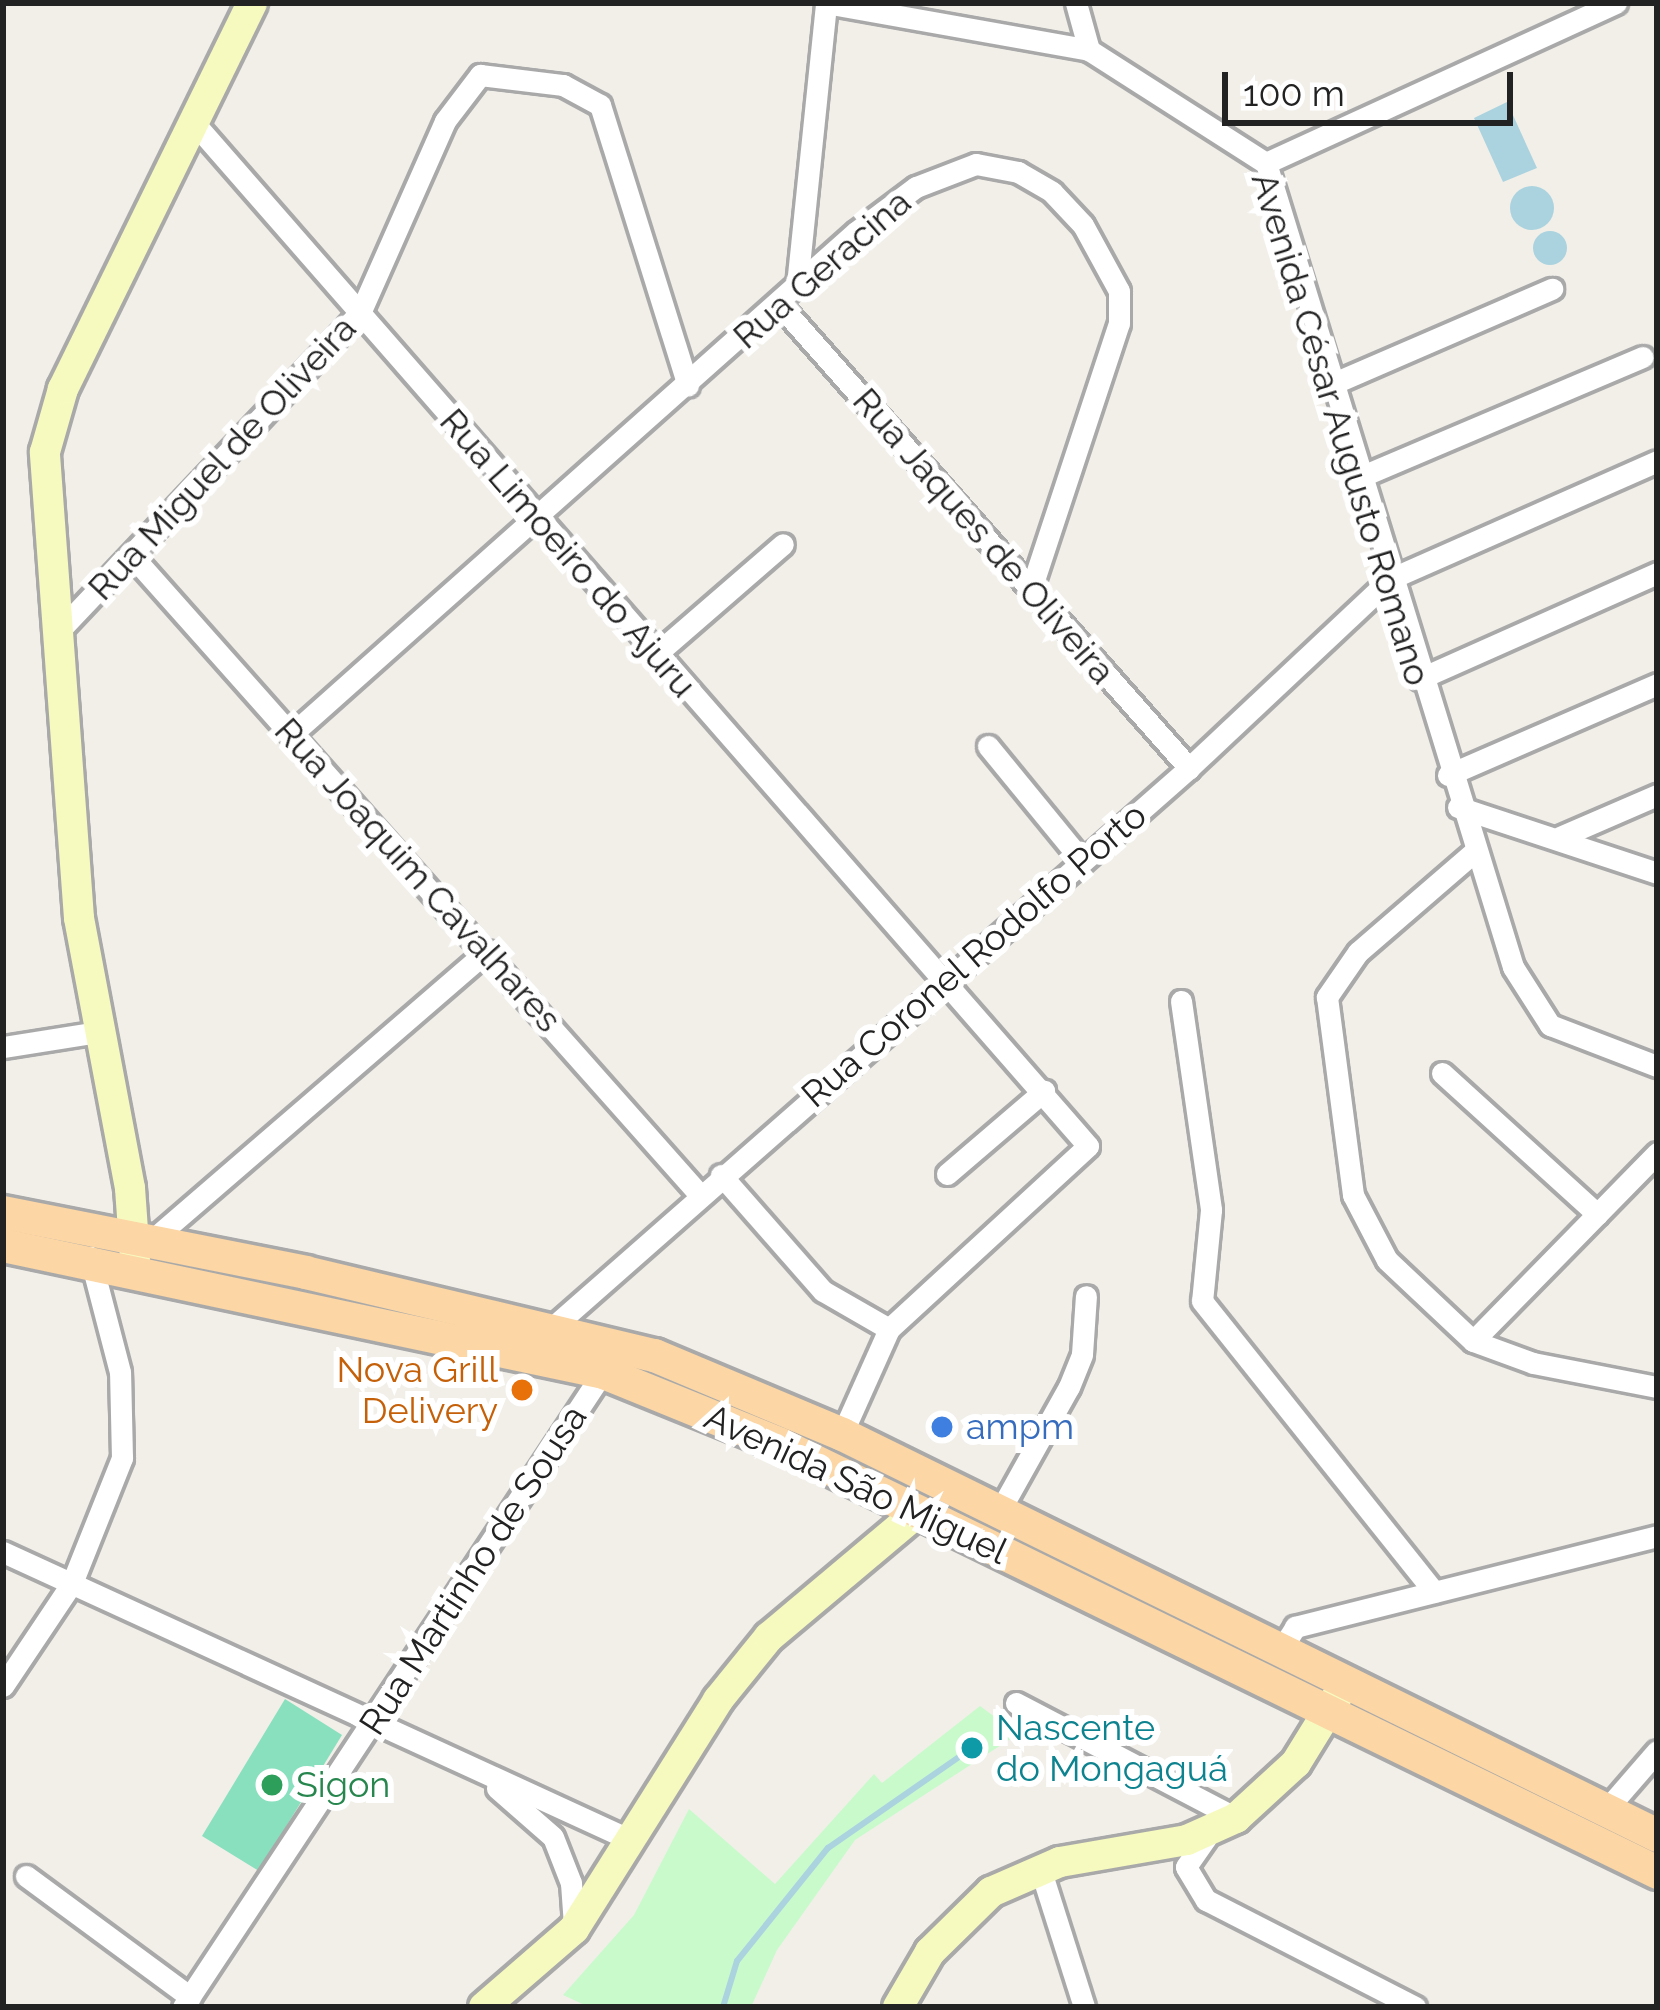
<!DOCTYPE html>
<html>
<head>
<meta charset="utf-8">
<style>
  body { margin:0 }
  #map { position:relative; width:1660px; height:2010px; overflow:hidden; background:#f2efe9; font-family:Raleway,sans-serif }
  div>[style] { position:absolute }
  .park>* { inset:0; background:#c8facc }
  .pitch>* { inset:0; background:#88e0be }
  .water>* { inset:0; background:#aad3df }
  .round { border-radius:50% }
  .stream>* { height:6px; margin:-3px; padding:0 3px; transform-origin:3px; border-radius:3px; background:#aad3df }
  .roads { filter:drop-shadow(3px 0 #a9a9a9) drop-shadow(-3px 0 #a9a9a9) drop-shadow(0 3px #a9a9a9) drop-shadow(0 -3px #a9a9a9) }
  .street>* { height:21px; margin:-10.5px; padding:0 10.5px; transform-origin:10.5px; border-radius:10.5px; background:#fff }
  .secondary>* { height:30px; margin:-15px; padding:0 15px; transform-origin:15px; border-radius:15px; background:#f7fabf }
  .primary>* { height:33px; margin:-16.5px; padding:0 16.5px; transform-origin:16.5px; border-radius:16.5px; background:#fcd6a4 }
  .dots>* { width:33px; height:33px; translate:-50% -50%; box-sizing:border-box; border:6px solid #fff; border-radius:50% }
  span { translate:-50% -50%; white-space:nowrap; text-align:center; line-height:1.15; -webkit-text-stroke:12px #fff; paint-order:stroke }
  .street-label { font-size:36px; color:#222 }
  .food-label { font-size:36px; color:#c56008 }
  .right { translate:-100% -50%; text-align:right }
  .shop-label { font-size:36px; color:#366cbe }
  .left { translate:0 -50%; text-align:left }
  .culture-label { font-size:36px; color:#0d838f }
  .leisure-label { font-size:36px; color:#27864d }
  .frame { position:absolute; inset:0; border:6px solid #222; pointer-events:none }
  .scale { position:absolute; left:1222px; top:72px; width:291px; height:54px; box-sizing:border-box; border:6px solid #222; border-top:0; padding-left:15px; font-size:36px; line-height:42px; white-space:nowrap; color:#222; -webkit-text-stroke:9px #fff; paint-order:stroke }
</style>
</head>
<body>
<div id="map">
  <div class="park">
    <i style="clip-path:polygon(980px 1706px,1018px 1734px,855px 1840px,777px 1950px,751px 2007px,589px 2007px,563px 1995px,634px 1915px,689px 1809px,775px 1884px,874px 1774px,882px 1783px)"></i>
  </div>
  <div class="pitch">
    <i style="clip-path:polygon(285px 1699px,342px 1735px,259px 1871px,202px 1836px)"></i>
  </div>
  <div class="water">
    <i style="clip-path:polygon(1507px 102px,1537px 168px,1503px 182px,1474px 118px)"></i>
    <i class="round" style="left:1510px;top:186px;width:44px;height:44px"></i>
    <i class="round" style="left:1533px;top:231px;width:34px;height:34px"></i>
  </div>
  <div class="stream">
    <i style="left:723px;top:2007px;width:48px;rotate:-73.1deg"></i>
    <i style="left:737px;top:1961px;width:145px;rotate:-51.2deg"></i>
    <i style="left:828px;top:1848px;width:175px;rotate:-34.8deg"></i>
  </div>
  <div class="roads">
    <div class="street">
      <i style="left:1076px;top:3px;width:49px;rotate:74.5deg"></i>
      <i style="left:195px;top:124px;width:1357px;rotate:48.85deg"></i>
      <i style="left:1088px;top:1146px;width:270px;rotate:137.4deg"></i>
      <i style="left:889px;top:1329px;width:115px;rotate:114.1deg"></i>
      <i style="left:1266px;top:163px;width:385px;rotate:-24.6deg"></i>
      <i style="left:797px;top:285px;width:283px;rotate:-84.1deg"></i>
      <i style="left:826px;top:3px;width:267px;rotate:10.1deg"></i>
      <i style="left:1089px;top:50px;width:210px;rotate:32.6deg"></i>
      <i style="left:1266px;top:163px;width:841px;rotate:72.92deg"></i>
      <i style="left:1513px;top:967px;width:69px;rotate:57.5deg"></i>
      <i style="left:1550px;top:1025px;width:115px;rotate:21deg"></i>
      <i style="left:778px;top:303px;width:621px;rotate:48.53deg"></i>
      <i style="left:1332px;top:384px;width:240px;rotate:-23.4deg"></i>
      <i style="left:1360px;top:477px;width:307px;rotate:-23deg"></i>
      <i style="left:134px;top:558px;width:851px;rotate:48.38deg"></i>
      <i style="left:57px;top:633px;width:441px;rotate:-46.6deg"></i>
      <i style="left:360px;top:313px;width:210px;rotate:-66.1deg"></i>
      <i style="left:445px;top:121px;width:58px;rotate:-52.7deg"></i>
      <i style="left:480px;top:75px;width:84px;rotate:6.9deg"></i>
      <i style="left:563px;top:85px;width:42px;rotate:28.4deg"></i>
      <i style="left:600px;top:105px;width:294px;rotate:72.6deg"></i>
      <i style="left:655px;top:655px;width:169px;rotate:-40.9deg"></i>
      <i style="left:1419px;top:679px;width:261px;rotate:-24deg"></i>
      <i style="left:293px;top:733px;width:754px;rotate:-41.67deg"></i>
      <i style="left:856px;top:232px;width:75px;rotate:-36.9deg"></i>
      <i style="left:916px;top:187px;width:64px;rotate:-21deg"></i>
      <i style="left:976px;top:164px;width:43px;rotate:10.8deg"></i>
      <i style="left:1018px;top:172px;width:39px;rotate:30deg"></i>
      <i style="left:1052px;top:192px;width:45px;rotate:46.8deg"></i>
      <i style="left:1083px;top:225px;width:75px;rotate:61.4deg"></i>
      <i style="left:1119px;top:291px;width:32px;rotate:90deg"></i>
      <i style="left:1119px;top:323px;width:280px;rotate:108.3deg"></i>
      <i style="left:988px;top:746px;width:149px;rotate:50.7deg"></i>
      <i style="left:1448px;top:775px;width:228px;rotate:-23.5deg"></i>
      <i style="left:1458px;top:807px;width:210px;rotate:18.3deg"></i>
      <i style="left:1560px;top:837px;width:106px;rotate:-23.4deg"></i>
      <i style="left:1474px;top:852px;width:153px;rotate:139.2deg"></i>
      <i style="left:1358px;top:952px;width:55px;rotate:124.6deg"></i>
      <i style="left:1327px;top:997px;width:200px;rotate:82.5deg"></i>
      <i style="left:1353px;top:1195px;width:73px;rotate:62.4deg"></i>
      <i style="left:1387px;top:1260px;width:118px;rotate:43.3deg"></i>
      <i style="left:1473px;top:1341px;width:64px;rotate:20.1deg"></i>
      <i style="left:1533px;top:1363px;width:126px;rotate:11deg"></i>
      <i style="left:1181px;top:1001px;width:211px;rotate:81.8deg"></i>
      <i style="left:1211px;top:1210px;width:91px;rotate:95.6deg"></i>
      <i style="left:1202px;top:1301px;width:372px;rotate:51.4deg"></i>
      <i style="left:3px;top:1047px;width:96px;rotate:-9deg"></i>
      <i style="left:1442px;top:1073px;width:210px;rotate:42.3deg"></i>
      <i style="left:947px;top:1174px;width:128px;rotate:-40.6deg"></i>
      <i style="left:721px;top:1175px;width:154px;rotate:48.7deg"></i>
      <i style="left:823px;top:1291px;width:76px;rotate:29.9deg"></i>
      <i style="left:151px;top:1241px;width:444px;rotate:-40.8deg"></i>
      <i style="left:553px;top:1327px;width:847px;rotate:-41.31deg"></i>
      <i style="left:1189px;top:768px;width:276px;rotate:-43.2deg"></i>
      <i style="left:1390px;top:579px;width:292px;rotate:-23.8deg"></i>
      <i style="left:1473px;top:1341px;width:263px;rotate:-45.6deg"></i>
      <i style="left:999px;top:1512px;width:143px;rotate:-60.8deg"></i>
      <i style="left:1069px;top:1387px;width:35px;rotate:-68deg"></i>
      <i style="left:1082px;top:1354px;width:58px;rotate:-86.1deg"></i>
      <i style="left:3px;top:1552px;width:693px;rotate:24.64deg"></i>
      <i style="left:1279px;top:1653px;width:31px;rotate:-58deg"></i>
      <i style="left:1295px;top:1627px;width:373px;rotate:-14.1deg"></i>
      <i style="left:3px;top:1686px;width:124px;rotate:-56.2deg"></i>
      <i style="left:72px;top:1583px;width:135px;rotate:-68.2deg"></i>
      <i style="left:122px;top:1458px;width:86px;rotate:-91.3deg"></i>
      <i style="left:120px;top:1372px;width:119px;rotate:-104.6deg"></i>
      <i style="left:1016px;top:1703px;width:248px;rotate:27.6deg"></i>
      <i style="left:497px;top:1788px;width:74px;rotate:41.2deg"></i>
      <i style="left:553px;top:1837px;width:49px;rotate:68.6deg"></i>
      <i style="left:571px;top:1883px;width:42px;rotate:85.9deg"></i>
      <i style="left:1605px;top:1811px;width:79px;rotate:-49.1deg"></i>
      <i style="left:1206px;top:1838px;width:35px;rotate:125deg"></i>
      <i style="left:1186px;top:1867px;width:39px;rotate:59deg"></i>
      <i style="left:1206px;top:1900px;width:235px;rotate:27.1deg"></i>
      <i style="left:1040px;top:1868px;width:146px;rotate:72.4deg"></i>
      <i style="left:26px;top:1876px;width:204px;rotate:36.4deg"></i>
      <i style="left:183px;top:2007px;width:761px;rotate:-56.52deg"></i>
    </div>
    <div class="secondary">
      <i style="left:135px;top:1258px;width:70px;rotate:-94.1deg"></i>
      <i style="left:130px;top:1188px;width:275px;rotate:-100.7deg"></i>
      <i style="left:79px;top:918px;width:467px;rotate:-94.2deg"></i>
      <i style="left:45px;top:452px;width:66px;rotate:-74.1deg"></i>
      <i style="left:63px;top:389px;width:430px;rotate:-63.9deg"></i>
      <i style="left:484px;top:2007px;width:119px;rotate:-40.9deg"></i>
      <i style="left:574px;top:1929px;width:271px;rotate:-57.8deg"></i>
      <i style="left:718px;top:1700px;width:81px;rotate:-51deg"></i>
      <i style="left:769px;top:1637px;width:193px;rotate:-40deg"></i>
      <i style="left:898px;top:2007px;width:64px;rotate:-59.8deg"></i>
      <i style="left:930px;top:1952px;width:86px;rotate:-44.5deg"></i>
      <i style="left:991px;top:1892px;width:75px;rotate:-23.5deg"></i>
      <i style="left:1060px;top:1862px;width:129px;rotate:-9.8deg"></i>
      <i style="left:1187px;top:1840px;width:54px;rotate:-24.2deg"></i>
      <i style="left:1236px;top:1818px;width:81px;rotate:-42.5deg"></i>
      <i style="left:1296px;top:1763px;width:80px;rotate:-58.3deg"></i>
    </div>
    <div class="primary">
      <i style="left:3px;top:1212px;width:308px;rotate:11.2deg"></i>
      <i style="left:305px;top:1272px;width:359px;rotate:13.4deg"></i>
      <i style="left:654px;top:1355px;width:204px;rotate:22.8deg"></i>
      <i style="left:842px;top:1434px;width:908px;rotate:26.2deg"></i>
      <i style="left:3px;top:1245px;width:613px;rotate:11.95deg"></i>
      <i style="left:603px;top:1372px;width:191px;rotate:22.1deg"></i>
      <i style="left:780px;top:1444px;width:976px;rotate:26.01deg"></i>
    </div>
  </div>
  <div class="dots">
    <i style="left:522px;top:1390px;background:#e8710a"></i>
    <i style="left:942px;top:1427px;background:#3f7fe0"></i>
    <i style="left:972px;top:1748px;background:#0f9aa8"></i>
    <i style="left:272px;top:1785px;background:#2e9e5b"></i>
  </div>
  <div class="street-label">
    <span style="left:822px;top:269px;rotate:-41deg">Rua Geracina</span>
    <span style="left:1341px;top:429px;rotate:73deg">Avenida César Augusto Romano</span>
    <span style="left:222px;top:458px;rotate:-47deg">Rua Miguel de Oliveira</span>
    <span style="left:984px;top:536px;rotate:49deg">Rua Jaques de Oliveira</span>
    <span style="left:568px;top:553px;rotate:49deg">Rua Limoeiro do Ajuru</span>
    <span style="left:418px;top:875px;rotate:48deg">Rua Joaquim Cavalhares</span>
    <span style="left:974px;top:955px;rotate:-41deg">Rua Coronel Rodolfo Porto</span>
    <span style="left:856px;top:1484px;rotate:25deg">Avenida São Miguel</span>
    <span style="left:473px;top:1570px;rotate:-57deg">Rua Martinho de Sousa</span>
  </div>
  <div class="food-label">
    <span class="right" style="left:498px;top:1390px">Nova Grill<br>Delivery</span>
  </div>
  <div class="shop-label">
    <span class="left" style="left:966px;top:1427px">ampm</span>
  </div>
  <div class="culture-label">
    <span class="left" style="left:996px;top:1748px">Nascente<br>do Mongaguá</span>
  </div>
  <div class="leisure-label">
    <span class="left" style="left:296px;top:1785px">Sigon</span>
  </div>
  <div class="frame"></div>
  <div class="scale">100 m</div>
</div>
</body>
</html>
